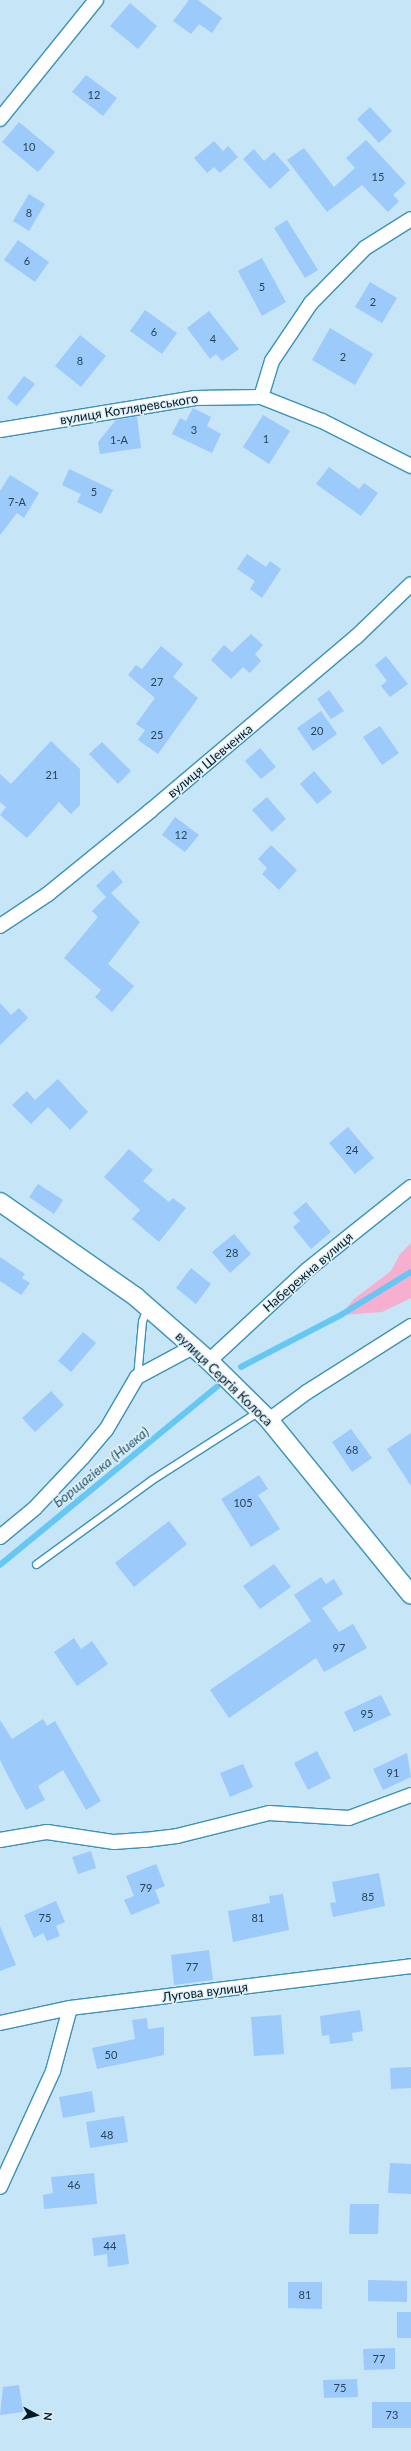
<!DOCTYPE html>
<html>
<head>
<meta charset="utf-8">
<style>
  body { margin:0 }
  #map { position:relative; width:411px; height:2451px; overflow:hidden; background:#c6e5f6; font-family:Lato,sans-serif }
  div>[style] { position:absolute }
  .green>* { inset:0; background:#f7afd0 }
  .stream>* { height:5.5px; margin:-2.75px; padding:0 2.75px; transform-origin:2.75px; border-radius:2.75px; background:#65c7f4 }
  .building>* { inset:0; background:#9ccafa }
  .roads { filter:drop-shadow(1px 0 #3b92b9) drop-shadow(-1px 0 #3b92b9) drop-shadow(0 1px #3b92b9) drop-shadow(0 -1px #3b92b9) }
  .service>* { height:7px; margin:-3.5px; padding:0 3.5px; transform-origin:3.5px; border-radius:3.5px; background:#fff }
  .minor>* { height:14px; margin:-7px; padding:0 7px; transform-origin:7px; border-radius:7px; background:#fff }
  .tertiary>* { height:18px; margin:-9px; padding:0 9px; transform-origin:9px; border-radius:9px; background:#fff }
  span { translate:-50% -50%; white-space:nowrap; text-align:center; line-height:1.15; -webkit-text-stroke:3px #e0f0f8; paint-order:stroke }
  .number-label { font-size:11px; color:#27455a }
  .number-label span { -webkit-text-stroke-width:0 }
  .street-label { font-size:13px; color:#001924 }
  .water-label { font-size:14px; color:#22576f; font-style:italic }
  .north { position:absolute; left:16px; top:2395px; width:40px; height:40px; -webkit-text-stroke:3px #e0f0f8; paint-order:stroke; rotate:97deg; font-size:11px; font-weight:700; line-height:16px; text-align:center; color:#001924 }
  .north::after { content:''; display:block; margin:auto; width:14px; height:18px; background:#001924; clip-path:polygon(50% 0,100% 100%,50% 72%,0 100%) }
</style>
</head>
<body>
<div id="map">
  <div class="green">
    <i style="clip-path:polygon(411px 1243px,411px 1298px,382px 1312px,341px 1315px,354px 1299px,391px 1271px,400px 1254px)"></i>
  </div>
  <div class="stream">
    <i style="left:241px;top:1367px;width:113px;rotate:-27.5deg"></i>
    <i style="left:341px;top:1315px;width:82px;rotate:-31.6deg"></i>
    <i style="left:0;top:1565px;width:281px;rotate:-39.4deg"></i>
  </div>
  <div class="building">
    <i style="clip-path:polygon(189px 0,198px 0,222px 18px,212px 33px,199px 24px,191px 34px,173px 21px)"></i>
    <i style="clip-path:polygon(130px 3px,157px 26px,138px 49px,110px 26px)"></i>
    <i style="clip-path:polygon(86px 75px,117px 98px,103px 116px,72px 92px)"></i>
    <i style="clip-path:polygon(370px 107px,392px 131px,379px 143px,357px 119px)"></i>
    <i style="clip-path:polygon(19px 122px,55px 152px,38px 172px,2px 142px)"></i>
    <i style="clip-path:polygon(366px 140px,406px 183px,393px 195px,399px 201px,388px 212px,362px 185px,327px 212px,287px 160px,304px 148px,334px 187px,355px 168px,346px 158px)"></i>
    <i style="clip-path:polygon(214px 141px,223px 151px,228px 146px,238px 157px,220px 173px,214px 167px,207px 173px,194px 158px)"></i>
    <i style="clip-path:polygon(254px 149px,264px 161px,274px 152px,290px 170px,270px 189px,243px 159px)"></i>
    <i style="clip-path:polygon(29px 194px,45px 204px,29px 231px,13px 221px)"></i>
    <i style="clip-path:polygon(287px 220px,318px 270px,305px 278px,274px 228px)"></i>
    <i style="clip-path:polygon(18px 240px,49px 262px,35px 282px,4px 260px)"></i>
    <i style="clip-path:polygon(262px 258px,286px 302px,262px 316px,238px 271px)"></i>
    <i style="clip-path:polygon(370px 282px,397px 298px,382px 323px,355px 307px)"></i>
    <i style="clip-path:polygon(145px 310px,177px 333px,162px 354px,130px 331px)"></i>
    <i style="clip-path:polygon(209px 311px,239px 349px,222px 361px,216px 354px,210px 359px,187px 328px)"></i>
    <i style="clip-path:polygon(330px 328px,373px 354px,355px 385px,312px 360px)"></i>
    <i style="clip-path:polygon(80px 335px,106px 356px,81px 387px,55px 366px)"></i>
    <i style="clip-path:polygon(24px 376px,35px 384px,17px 406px,7px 398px)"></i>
    <i style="clip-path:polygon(193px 408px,211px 417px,207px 426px,221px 434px,212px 453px,172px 434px,180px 418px,186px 421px)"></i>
    <i style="clip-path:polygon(263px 415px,290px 431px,269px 464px,243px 447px)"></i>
    <i style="clip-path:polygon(137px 416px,141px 448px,100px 454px,98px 442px,116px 420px)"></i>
    <i style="clip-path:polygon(329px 467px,359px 489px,364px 483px,378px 493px,361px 516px,316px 484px)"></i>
    <i style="clip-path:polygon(69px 469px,113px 490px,101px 514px,77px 502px,81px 494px,62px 485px)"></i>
    <i style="clip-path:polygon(10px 475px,39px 493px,24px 518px,17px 513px,0 535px,0 491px)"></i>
    <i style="clip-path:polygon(247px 554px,266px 567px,270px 561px,281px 569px,262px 598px,250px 589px,255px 581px,237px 569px)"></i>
    <i style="clip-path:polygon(251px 634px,263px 645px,255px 654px,261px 661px,250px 673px,243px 667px,231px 679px,211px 660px,224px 645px,232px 652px)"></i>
    <i style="clip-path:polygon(161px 646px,183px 664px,173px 677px,198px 698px,158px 754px,138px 740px,145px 730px,136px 724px,155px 698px,128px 675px,136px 665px,142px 669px)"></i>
    <i style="clip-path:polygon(386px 656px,408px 684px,390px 697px,381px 686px,387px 681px,375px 665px)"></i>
    <i style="clip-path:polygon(329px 690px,344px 711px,331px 719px,317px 699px)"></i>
    <i style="clip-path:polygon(321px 711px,337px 734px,313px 751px,297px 728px)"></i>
    <i style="clip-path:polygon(380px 726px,399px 753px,382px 765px,363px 737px)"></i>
    <i style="clip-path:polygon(51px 741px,80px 769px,80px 805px,71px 814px,59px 802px,27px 838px,0 815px,6px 807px,0 802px,0 774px,11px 784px)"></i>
    <i style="clip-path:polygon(102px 742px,131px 771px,118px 784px,89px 754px)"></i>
    <i style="clip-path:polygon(260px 748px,276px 767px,261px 779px,245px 761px)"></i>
    <i style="clip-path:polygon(314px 771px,332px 792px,317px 804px,300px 784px)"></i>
    <i style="clip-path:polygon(267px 797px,286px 819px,272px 832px,252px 810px)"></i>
    <i style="clip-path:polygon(175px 817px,199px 835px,185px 852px,162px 835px)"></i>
    <i style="clip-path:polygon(271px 845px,297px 870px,279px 890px,262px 874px,267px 868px,258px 859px)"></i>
    <i style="clip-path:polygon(113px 870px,123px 882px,111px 893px,140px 922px,108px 964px,134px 986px,112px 1012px,95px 997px,101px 990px,64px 958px,98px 917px,92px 911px,106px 897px,96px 886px)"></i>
    <i style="clip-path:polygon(0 1003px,11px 1015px,19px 1008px,28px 1018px,0 1045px)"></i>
    <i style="clip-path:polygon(58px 1079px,88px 1112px,70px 1130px,48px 1107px,31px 1124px,12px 1105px,27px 1091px,35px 1100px)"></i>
    <i style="clip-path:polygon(348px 1127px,374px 1158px,355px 1174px,329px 1143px)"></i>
    <i style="clip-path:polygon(129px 1149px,153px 1170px,143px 1181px,169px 1202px,173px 1198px,186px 1208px,159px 1242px,132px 1219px,140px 1210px,104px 1177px)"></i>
    <i style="clip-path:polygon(38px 1184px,63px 1200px,54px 1214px,29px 1197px)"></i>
    <i style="clip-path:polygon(306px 1202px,331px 1232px,311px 1249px,293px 1227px,300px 1221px,293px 1213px)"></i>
    <i style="clip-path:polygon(234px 1234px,251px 1254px,230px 1273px,212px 1252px)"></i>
    <i style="clip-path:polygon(0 1257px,25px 1274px,22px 1278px,30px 1283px,21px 1295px,0 1281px)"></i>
    <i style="clip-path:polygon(191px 1268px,211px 1284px,196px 1304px,176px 1288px)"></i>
    <i style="clip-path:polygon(83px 1332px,96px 1343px,71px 1372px,58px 1361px)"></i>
    <i style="clip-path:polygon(51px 1391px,64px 1405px,35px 1432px,22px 1418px)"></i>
    <i style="clip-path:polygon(351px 1429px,372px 1458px,352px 1472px,332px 1442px)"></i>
    <i style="clip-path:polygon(411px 1433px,411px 1486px,387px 1449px)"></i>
    <i style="clip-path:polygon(259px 1475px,268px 1489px,258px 1495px,280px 1529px,251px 1547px,221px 1499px)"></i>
    <i style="clip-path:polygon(169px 1521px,187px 1544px,134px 1587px,115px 1563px)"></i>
    <i style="clip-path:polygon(274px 1564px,291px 1587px,260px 1609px,243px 1586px)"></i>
    <i style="clip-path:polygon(321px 1577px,326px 1584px,334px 1579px,343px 1594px,322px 1608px,339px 1632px,353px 1624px,367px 1648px,324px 1672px,316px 1658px,229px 1718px,210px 1690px,311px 1621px,294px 1595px)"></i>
    <i style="clip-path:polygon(74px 1638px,81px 1649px,92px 1641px,108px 1664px,77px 1686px,54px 1652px)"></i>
    <i style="clip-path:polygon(381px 1695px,391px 1715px,354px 1732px,344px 1712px)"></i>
    <i style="clip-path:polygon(43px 1719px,47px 1726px,55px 1721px,101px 1801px,86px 1810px,63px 1770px,38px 1786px,45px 1800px,26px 1810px,5px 1770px,0 1760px,0 1720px,12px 1739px)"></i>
    <i style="clip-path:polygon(317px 1751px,331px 1778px,308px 1790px,294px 1763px)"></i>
    <i style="clip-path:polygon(407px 1753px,411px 1777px,383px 1790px,373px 1769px)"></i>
    <i style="clip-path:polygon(243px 1764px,253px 1787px,230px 1797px,220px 1773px)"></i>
    <i style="clip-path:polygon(91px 1851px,96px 1868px,78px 1874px,72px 1857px)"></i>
    <i style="clip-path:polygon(156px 1864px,165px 1886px,155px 1890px,160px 1903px,131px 1915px,124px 1900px,134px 1896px,126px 1876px)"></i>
    <i style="clip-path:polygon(379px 1873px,385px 1906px,333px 1917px,330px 1903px,336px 1902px,332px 1882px)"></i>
    <i style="clip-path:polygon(283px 1894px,289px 1930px,233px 1942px,228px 1911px,270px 1903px,269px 1896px)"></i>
    <i style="clip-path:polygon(56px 1901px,65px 1922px,56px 1926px,60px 1936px,47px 1941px,43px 1933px,34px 1938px,24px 1915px)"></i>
    <i style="clip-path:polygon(0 1926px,16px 1965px,0 1971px)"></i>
    <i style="clip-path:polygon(209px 1950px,213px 1980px,174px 1985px,171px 1955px)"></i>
    <i style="clip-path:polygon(360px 2010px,363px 2031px,352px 2033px,353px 2041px,330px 2044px,329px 2035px,322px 2036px,320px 2016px)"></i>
    <i style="clip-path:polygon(281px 2015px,284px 2054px,254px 2056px,251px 2017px)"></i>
    <i style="clip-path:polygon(147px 2018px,148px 2029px,164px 2027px,164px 2055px,97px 2069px,92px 2048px,135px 2039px,132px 2020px)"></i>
    <i style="clip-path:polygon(411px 2067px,411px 2088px,391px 2089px,390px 2068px)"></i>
    <i style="clip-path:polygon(92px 2091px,95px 2112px,63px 2118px,59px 2097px)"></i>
    <i style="clip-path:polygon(124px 2116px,128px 2142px,90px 2148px,86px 2122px)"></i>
    <i style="clip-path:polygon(390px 2163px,411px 2164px,411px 2194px,388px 2193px)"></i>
    <i style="clip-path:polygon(94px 2173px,97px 2204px,44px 2209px,43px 2195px,53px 2193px,51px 2177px)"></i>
    <i style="clip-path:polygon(350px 2204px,379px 2204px,378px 2234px,349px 2234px)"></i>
    <i style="clip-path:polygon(125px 2234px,129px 2264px,108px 2267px,107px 2254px,94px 2256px,92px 2238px)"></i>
    <i style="clip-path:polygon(368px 2280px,407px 2281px,407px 2302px,368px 2301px)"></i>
    <i style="clip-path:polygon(288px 2282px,322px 2282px,322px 2309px,288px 2308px)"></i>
    <i style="clip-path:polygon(397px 2312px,411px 2312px,411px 2338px,397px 2338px)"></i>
    <i style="clip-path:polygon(395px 2348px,395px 2369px,364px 2370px,363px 2349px)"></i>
    <i style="clip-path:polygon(357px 2379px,358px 2397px,324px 2398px,323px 2380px)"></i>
    <i style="clip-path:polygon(19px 2385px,23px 2412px,0 2415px,3px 2387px)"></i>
    <i style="clip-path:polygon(372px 2402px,411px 2402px,411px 2428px,372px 2428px)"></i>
  </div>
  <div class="roads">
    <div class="service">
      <i style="left:137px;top:1377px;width:56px;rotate:-84.9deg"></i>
      <i style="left:142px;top:1321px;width:14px;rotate:-69deg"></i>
      <i style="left:36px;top:1564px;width:142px;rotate:-36.1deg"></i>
      <i style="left:151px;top:1480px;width:128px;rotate:-32.6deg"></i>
    </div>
    <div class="minor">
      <i style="left:0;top:119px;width:153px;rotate:-51.1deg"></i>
      <i style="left:261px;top:397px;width:38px;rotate:-73deg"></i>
      <i style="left:272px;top:361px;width:70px;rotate:-56.1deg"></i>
      <i style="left:311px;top:303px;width:77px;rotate:-45.5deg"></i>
      <i style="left:365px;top:248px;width:54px;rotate:-32.2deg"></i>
      <i style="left:0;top:430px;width:198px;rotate:-9.3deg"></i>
      <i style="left:195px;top:398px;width:66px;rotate:-0.9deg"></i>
      <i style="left:261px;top:397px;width:66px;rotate:21.5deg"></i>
      <i style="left:322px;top:421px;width:100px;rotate:26.8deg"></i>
      <i style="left:0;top:926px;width:58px;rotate:-33.7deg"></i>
      <i style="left:48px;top:894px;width:132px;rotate:-39.1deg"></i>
      <i style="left:150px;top:811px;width:270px;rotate:-40.2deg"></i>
      <i style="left:356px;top:637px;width:76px;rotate:-43.9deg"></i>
      <i style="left:209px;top:1361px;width:134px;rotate:-42.9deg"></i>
      <i style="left:307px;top:1270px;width:133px;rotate:-38.6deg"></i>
      <i style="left:269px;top:1420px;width:47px;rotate:-36.4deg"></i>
      <i style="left:307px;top:1392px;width:123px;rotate:-32.4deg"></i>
      <i style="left:0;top:1537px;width:45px;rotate:-39.6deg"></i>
      <i style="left:35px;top:1508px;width:70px;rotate:-46.7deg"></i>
      <i style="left:83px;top:1457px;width:35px;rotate:-50deg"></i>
      <i style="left:106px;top:1430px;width:61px;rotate:-59.7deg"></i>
      <i style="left:137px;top:1377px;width:64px;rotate:-28.2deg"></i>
      <i style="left:0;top:1840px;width:48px;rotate:-9.7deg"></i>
      <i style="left:47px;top:1832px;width:68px;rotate:8.5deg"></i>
      <i style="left:114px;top:1842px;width:31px;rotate:-4deg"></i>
      <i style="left:145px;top:1840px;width:32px;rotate:-7deg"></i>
      <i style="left:177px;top:1836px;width:95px;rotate:-14deg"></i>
      <i style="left:269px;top:1813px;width:80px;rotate:3.6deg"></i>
      <i style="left:349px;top:1818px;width:66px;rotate:-20.4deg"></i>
      <i style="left:0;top:2023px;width:72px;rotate:-12.1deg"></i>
      <i style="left:70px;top:2008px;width:344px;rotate:-7deg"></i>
      <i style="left:0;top:2187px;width:128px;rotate:-65.4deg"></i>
      <i style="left:53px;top:2071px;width:65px;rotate:-74.9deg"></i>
    </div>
    <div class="tertiary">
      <i style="left:0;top:1202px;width:166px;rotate:34.9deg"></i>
      <i style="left:136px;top:1297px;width:97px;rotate:41.2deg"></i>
      <i style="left:209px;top:1361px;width:84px;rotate:44.5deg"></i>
      <i style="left:269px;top:1420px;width:225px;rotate:50.9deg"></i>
    </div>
  </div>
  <div class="number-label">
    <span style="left:94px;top:95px">12</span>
    <span style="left:29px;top:147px">10</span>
    <span style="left:378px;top:177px">15</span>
    <span style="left:29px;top:213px">8</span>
    <span style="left:27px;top:261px">6</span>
    <span style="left:262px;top:287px">5</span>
    <span style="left:373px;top:302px">2</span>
    <span style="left:154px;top:332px">6</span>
    <span style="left:213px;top:339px">4</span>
    <span style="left:343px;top:357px">2</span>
    <span style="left:80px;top:361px">8</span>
    <span style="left:194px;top:430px">3</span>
    <span style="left:266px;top:439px">1</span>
    <span style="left:119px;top:440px">1-А</span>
    <span style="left:94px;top:492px">5</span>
    <span style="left:17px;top:502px">7-А</span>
    <span style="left:157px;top:682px">27</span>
    <span style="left:317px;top:731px">20</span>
    <span style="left:157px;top:735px">25</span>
    <span style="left:52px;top:775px">21</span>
    <span style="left:181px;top:835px">12</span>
    <span style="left:352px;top:1150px">24</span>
    <span style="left:232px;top:1253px">28</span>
    <span style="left:352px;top:1450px">68</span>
    <span style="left:243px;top:1503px">105</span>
    <span style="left:339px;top:1648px">97</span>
    <span style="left:367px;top:1714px">95</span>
    <span style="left:393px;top:1773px">91</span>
    <span style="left:146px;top:1888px">79</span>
    <span style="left:368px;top:1897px">85</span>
    <span style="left:45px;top:1918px">75</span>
    <span style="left:258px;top:1918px">81</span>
    <span style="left:192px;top:1967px">77</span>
    <span style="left:111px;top:2055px">50</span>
    <span style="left:107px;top:2135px">48</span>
    <span style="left:74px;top:2185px">46</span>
    <span style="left:110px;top:2246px">44</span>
    <span style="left:305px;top:2295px">81</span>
    <span style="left:379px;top:2359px">77</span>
    <span style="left:340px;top:2388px">75</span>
    <span style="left:392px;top:2415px">73</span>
  </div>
  <div class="street-label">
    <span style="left:129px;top:409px;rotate:-9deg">вулиця Котляревського</span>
    <span style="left:210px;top:761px;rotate:-40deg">вулиця Шевченка</span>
    <span style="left:308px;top:1272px;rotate:-41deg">Набережна вулиця</span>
    <span style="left:224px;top:1379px;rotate:44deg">вулиця Сергія Колоса</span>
    <span style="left:205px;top:1992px;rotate:-7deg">Лугова вулиця</span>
  </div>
  <div class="water-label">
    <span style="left:101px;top:1467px;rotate:-39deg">Борщагівка (Нивка)</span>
  </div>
  <div class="north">N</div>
</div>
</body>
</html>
